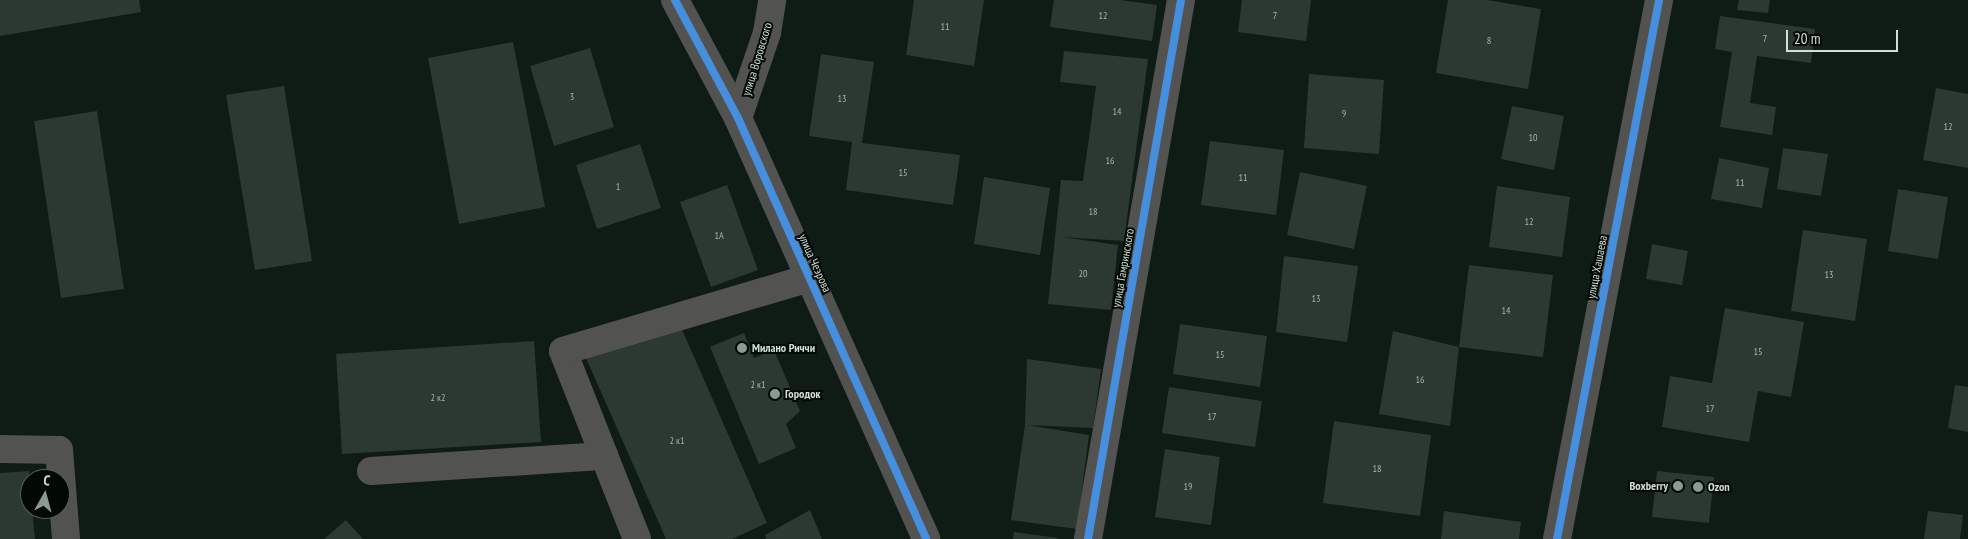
<!DOCTYPE html>
<html>
<head>
<meta charset="utf-8">
<style>
  body { margin:0 }
  #map { position:relative; width:1968px; height:539px; overflow:hidden; background:#0e1c15; font-family:"PT Sans Narrow",sans-serif }
  div>[style] { position:absolute }
  .building>* { inset:0; background:#2c3832 }
  .minor>* { height:28px; margin:-14px; padding:0 14px; transform-origin:14px; border-radius:14px; background:#525250 }
  .cycleway>* { height:8px; margin:-4px; padding:0 4px; transform-origin:4px; border-radius:4px; background:#468fdf }
  .dots>* { width:14px; height:14px; translate:-50% -50%; box-sizing:border-box; border:2px solid #020904; border-radius:50% }
  span { translate:-50% -50%; white-space:nowrap; text-align:center; line-height:1.15; -webkit-text-stroke:4px #020904; paint-order:stroke }
  .number-label { font-size:10px; color:#a7b5ad }
  .number-label span { -webkit-text-stroke-width:0 }
  .street-label { font-size:12px; color:#d0dfd6 }
  .poi-label { font-size:12px; color:#d0dfd6; font-weight:700 }
  .left { translate:0 -50%; text-align:left }
  .right { translate:-100% -50%; text-align:right }
  .north { position:absolute; left:20px; top:469px; width:50px; height:50px; box-sizing:border-box; background:#020904; border:1px solid #545f58; border-radius:50%; rotate:7deg; font-size:14px; font-weight:700; line-height:20px; text-align:center; color:#d0dfd6 }
  .north::after { content:''; display:block; margin:auto; width:18px; height:22px; background:#8c9b92; clip-path:polygon(50% 0,100% 100%,50% 72%,0 100%) }
  .scale { position:absolute; left:1786px; top:30px; width:112px; height:22px; box-sizing:border-box; border:2px solid #d0dfd6; border-top:0; padding-left:6px; font-size:15px; line-height:18px; white-space:nowrap; color:#d0dfd6; -webkit-text-stroke:4px #020904; paint-order:stroke }
</style>
</head>
<body>
<div id="map">
  <div class="building">
    <i style="clip-path:polygon(0 0,139px 0,141px 12px,0 36px)"></i>
    <i style="clip-path:polygon(914px 0,984px 0,974px 66px,906px 55px)"></i>
    <i style="clip-path:polygon(1054px 0,1120px 0,1157px 5px,1152px 41px,1050px 27px)"></i>
    <i style="clip-path:polygon(1242px 0,1311px 0,1306px 41px,1238px 32px)"></i>
    <i style="clip-path:polygon(1448px 0,1487px 0,1541px 9px,1528px 89px,1436px 73px)"></i>
    <i style="clip-path:polygon(1739px 0,1770px 0,1768px 13px,1737px 10px)"></i>
    <i style="clip-path:polygon(1720px 16px,1815px 29px,1811px 63px,1757px 56px,1750px 103px,1776px 107px,1772px 135px,1720px 127px,1732px 52px,1715px 49px)"></i>
    <i style="clip-path:polygon(513px 42px,545px 207px,459px 224px,428px 58px)"></i>
    <i style="clip-path:polygon(590px 48px,614px 127px,554px 146px,530px 66px)"></i>
    <i style="clip-path:polygon(1064px 51px,1148px 59px,1124px 241px,1062px 237px,1118px 245px,1111px 310px,1048px 304px,1061px 180px,1083px 181px,1096px 86px,1060px 82px)"></i>
    <i style="clip-path:polygon(821px 54px,874px 62px,862px 143px,960px 155px,953px 205px,846px 190px,852px 142px,809px 136px)"></i>
    <i style="clip-path:polygon(1309px 74px,1384px 80px,1379px 154px,1304px 148px)"></i>
    <i style="clip-path:polygon(284px 86px,312px 261px,255px 270px,226px 95px)"></i>
    <i style="clip-path:polygon(1936px 88px,1968px 94px,1968px 168px,1923px 160px)"></i>
    <i style="clip-path:polygon(1512px 106px,1564px 116px,1554px 170px,1501px 159px)"></i>
    <i style="clip-path:polygon(97px 111px,124px 289px,61px 298px,34px 121px)"></i>
    <i style="clip-path:polygon(1210px 141px,1284px 150px,1276px 215px,1201px 205px)"></i>
    <i style="clip-path:polygon(640px 144px,661px 208px,597px 229px,576px 165px)"></i>
    <i style="clip-path:polygon(1783px 148px,1828px 154px,1821px 196px,1777px 189px)"></i>
    <i style="clip-path:polygon(1719px 158px,1769px 168px,1762px 208px,1711px 199px)"></i>
    <i style="clip-path:polygon(1300px 172px,1367px 186px,1354px 249px,1287px 235px)"></i>
    <i style="clip-path:polygon(984px 177px,1050px 188px,1040px 255px,974px 244px)"></i>
    <i style="clip-path:polygon(727px 185px,758px 270px,711px 287px,680px 202px)"></i>
    <i style="clip-path:polygon(1497px 186px,1570px 197px,1562px 257px,1489px 247px)"></i>
    <i style="clip-path:polygon(1898px 189px,1948px 197px,1938px 259px,1888px 251px)"></i>
    <i style="clip-path:polygon(1803px 230px,1867px 239px,1855px 321px,1791px 311px)"></i>
    <i style="clip-path:polygon(1652px 244px,1688px 251px,1682px 285px,1646px 279px)"></i>
    <i style="clip-path:polygon(1284px 256px,1358px 266px,1347px 342px,1276px 332px)"></i>
    <i style="clip-path:polygon(1469px 265px,1553px 275px,1543px 357px,1459px 347px)"></i>
    <i style="clip-path:polygon(1725px 308px,1804px 322px,1791px 397px,1758px 391px,1749px 442px,1662px 427px,1670px 376px,1712px 383px)"></i>
    <i style="clip-path:polygon(677px 318px,767px 523px,732px 539px,666px 539px,586px 358px)"></i>
    <i style="clip-path:polygon(1180px 324px,1267px 336px,1260px 387px,1173px 374px)"></i>
    <i style="clip-path:polygon(1393px 331px,1459px 347px,1450px 426px,1379px 414px)"></i>
    <i style="clip-path:polygon(744px 333px,754px 358px,774px 350px,800px 411px,786px 424px,796px 448px,759px 464px,710px 347px)"></i>
    <i style="clip-path:polygon(534px 341px,541px 442px,342px 454px,336px 354px)"></i>
    <i style="clip-path:polygon(1027px 359px,1101px 369px,1093px 428px,1027px 425px,1089px 435px,1077px 529px,1011px 520px,1025px 425px)"></i>
    <i style="clip-path:polygon(1955px 385px,1968px 387px,1968px 432px,1948px 428px)"></i>
    <i style="clip-path:polygon(1169px 387px,1262px 401px,1255px 447px,1162px 433px)"></i>
    <i style="clip-path:polygon(1334px 421px,1431px 435px,1420px 516px,1323px 503px)"></i>
    <i style="clip-path:polygon(1165px 449px,1220px 457px,1211px 525px,1155px 517px)"></i>
    <i style="clip-path:polygon(29px 471px,30px 509px,32px 509px,35px 539px,0 539px,0 473px)"></i>
    <i style="clip-path:polygon(1657px 471px,1714px 477px,1709px 523px,1652px 517px)"></i>
    <i style="clip-path:polygon(810px 510px,822px 539px,766px 539px,765px 535px)"></i>
    <i style="clip-path:polygon(1444px 511px,1521px 522px,1519px 539px,1441px 539px)"></i>
    <i style="clip-path:polygon(1928px 511px,1963px 515px,1960px 539px,1924px 539px)"></i>
    <i style="clip-path:polygon(346px 520px,363px 539px,324px 539px)"></i>
    <i style="clip-path:polygon(1014px 532px,1058px 538px,1058px 539px,1013px 539px)"></i>
  </div>
  <div class="minor">
    <i style="left:675px;top:0;width:134px;rotate:61.9deg"></i>
    <i style="left:738px;top:118px;width:461px;rotate:65.9deg"></i>
    <i style="left:738px;top:118px;width:90px;rotate:-71.2deg"></i>
    <i style="left:767px;top:33px;width:33px;rotate:-81deg"></i>
    <i style="left:0;top:449px;width:59px;rotate:1deg"></i>
    <i style="left:59px;top:450px;width:89px;rotate:85.5deg"></i>
    <i style="left:371px;top:471px;width:234px;rotate:-3.7deg"></i>
    <i style="left:637px;top:539px;width:202px;rotate:-111.5deg"></i>
    <i style="left:563px;top:351px;width:257px;rotate:-16.5deg"></i>
    <i style="left:1088px;top:539px;width:547px;rotate:-80.21deg"></i>
    <i style="left:1557px;top:539px;width:549px;rotate:-79.28deg"></i>
  </div>
  <div class="cycleway">
    <i style="left:675px;top:0;width:134px;rotate:61.9deg"></i>
    <i style="left:738px;top:118px;width:461px;rotate:65.9deg"></i>
    <i style="left:1088px;top:539px;width:547px;rotate:-80.21deg"></i>
    <i style="left:1557px;top:539px;width:549px;rotate:-79.28deg"></i>
  </div>
  <div class="dots">
    <i style="left:742px;top:348px;background:#8c9b92"></i>
    <i style="left:775px;top:394px;background:#8c9b92"></i>
    <i style="left:1678px;top:486px;background:#8c9b92"></i>
    <i style="left:1698px;top:487px;background:#8c9b92"></i>
  </div>
  <div class="number-label">
    <span style="left:1103px;top:16px">12</span>
    <span style="left:1275px;top:16px">7</span>
    <span style="left:945px;top:27px">11</span>
    <span style="left:1765px;top:39px">7</span>
    <span style="left:1489px;top:41px">8</span>
    <span style="left:572px;top:97px">3</span>
    <span style="left:842px;top:99px">13</span>
    <span style="left:1117px;top:112px">14</span>
    <span style="left:1344px;top:114px">9</span>
    <span style="left:1948px;top:127px">12</span>
    <span style="left:1533px;top:138px">10</span>
    <span style="left:1110px;top:161px">16</span>
    <span style="left:903px;top:173px">15</span>
    <span style="left:1243px;top:178px">11</span>
    <span style="left:1740px;top:183px">11</span>
    <span style="left:618px;top:187px">1</span>
    <span style="left:1093px;top:212px">18</span>
    <span style="left:1529px;top:222px">12</span>
    <span style="left:719px;top:236px">1А</span>
    <span style="left:1083px;top:274px">20</span>
    <span style="left:1829px;top:275px">13</span>
    <span style="left:1316px;top:299px">13</span>
    <span style="left:1506px;top:311px">14</span>
    <span style="left:1758px;top:352px">15</span>
    <span style="left:1220px;top:355px">15</span>
    <span style="left:1420px;top:380px">16</span>
    <span style="left:758px;top:385px">2 к1</span>
    <span style="left:438px;top:398px">2 к2</span>
    <span style="left:1710px;top:409px">17</span>
    <span style="left:1212px;top:417px">17</span>
    <span style="left:677px;top:441px">2 к1</span>
    <span style="left:1377px;top:469px">18</span>
    <span style="left:1188px;top:487px">19</span>
  </div>
  <div class="street-label">
    <span style="left:757px;top:59px;rotate:-73deg">улица Воровского</span>
    <span style="left:815px;top:263px;rotate:66deg">улица Чеэрова</span>
    <span style="left:1597px;top:267px;rotate:-79deg">улица Хашаева</span>
    <span style="left:1123px;top:268px;rotate:-80deg">улица Гамринского</span>
  </div>
  <div class="poi-label">
    <span class="left" style="left:752px;top:348px">Милано Риччи</span>
    <span class="left" style="left:785px;top:394px">Городок</span>
    <span class="right" style="left:1668px;top:486px">Boxberry</span>
    <span class="left" style="left:1708px;top:487px">Ozon</span>
  </div>
  <div class="north">С</div>
  <div class="scale">20 m</div>
</div>
</body>
</html>
